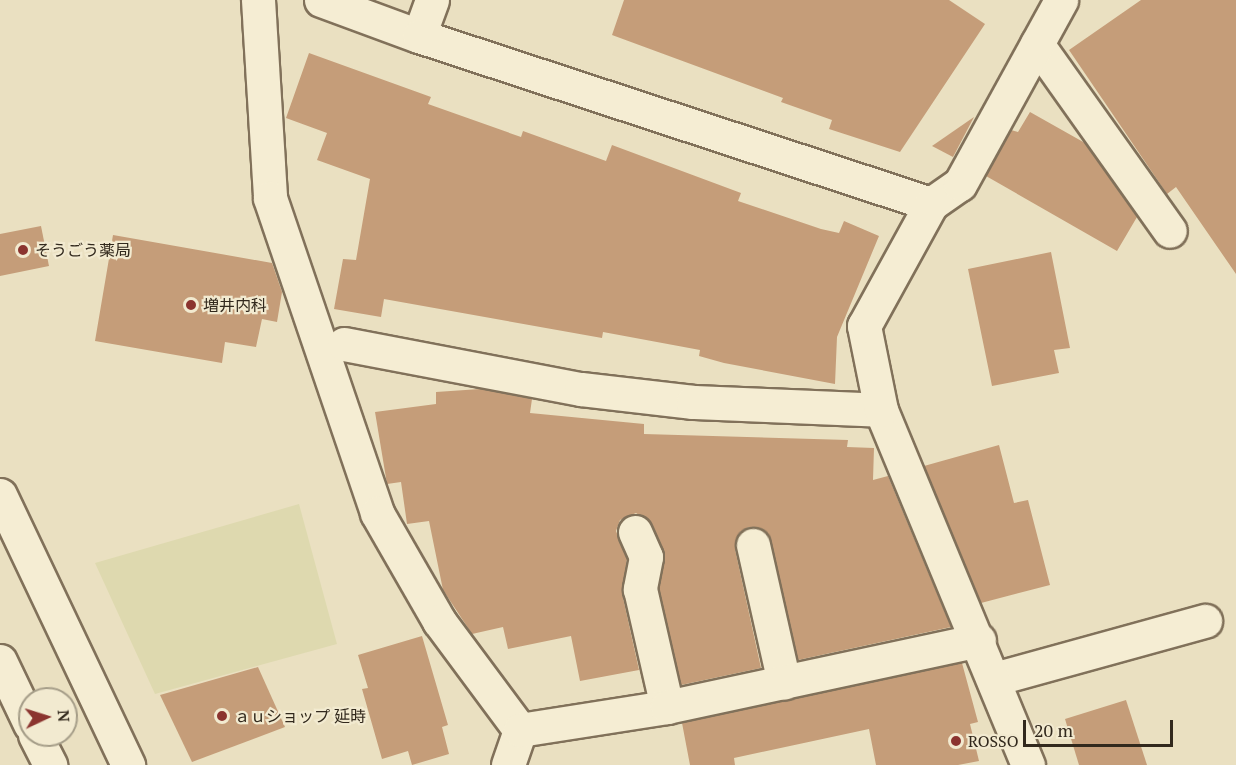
<!DOCTYPE html>
<html>
<head>
<meta charset="utf-8">
<style>
  body { margin:0 }
  #map { position:relative; width:1236px; height:765px; overflow:hidden; background:#eae0c1; font-family:"PT Serif","Noto Sans JP",serif }
  div>[style] { position:absolute }
  .farmland>* { inset:0; background:#ded9af }
  .building>* { inset:0; background:#c59d79 }
  .roads { filter:drop-shadow(2px 0 #81715a) drop-shadow(-2px 0 #81715a) drop-shadow(0 2px #81715a) drop-shadow(0 -2px #81715a) }
  .street>* { height:33px; margin:-16.5px; padding:0 16.5px; transform-origin:16.5px; border-radius:16.5px; background:#f5edd3 }
  .secondary>* { height:33px; margin:-16.5px; padding:0 16.5px; transform-origin:16.5px; border-radius:16.5px; background:#f5edd3 }
  .dots>* { width:16px; height:16px; translate:-50% -50%; box-sizing:border-box; border:3px solid #f2ead0; border-radius:50% }
  span { translate:-50% -50%; white-space:nowrap; text-align:center; line-height:1.15; -webkit-text-stroke:4.5px #f2ead0; paint-order:stroke }
  .poi-label { font-size:16px; color:#32291d }
  .left { translate:0 -50%; text-align:left }
  .north { position:absolute; left:18px; top:687px; width:60px; height:60px; box-sizing:border-box; background:#f2ead0; border:2px solid #a59d88; border-radius:50%; rotate:86deg; font-size:16px; font-weight:700; line-height:24px; text-align:center; color:#32291d }
  .north::after { content:''; display:block; margin:auto; width:21px; height:27px; background:#8b342f; clip-path:polygon(50% 0,100% 100%,50% 72%,0 100%) }
  .scale { position:absolute; left:1023px; top:720px; width:150px; height:27px; box-sizing:border-box; border:3px solid #32291d; border-top:0; padding-left:8px; font-size:18px; line-height:21px; white-space:nowrap; color:#32291d; -webkit-text-stroke:4px #f2ead0; paint-order:stroke }
</style>
</head>
<body>
<div id="map">
  <div class="farmland">
    <i style="clip-path:polygon(299px 504px,337px 644px,155px 694px,95px 563px)"></i>
  </div>
  <div class="building">
    <i style="clip-path:polygon(624px 0,949px 0,985px 24px,900px 152px,829px 129px,832px 120px,781px 102px,783px 98px,612px 35px)"></i>
    <i style="clip-path:polygon(1141px 0,1236px 0,1236px 274px,1176px 187px,1167px 194px,1069px 50px)"></i>
    <i style="clip-path:polygon(309px 53px,431px 97px,428px 104px,521px 137px,523px 131px,606px 161px,612px 145px,741px 193px,738px 201px,821px 229px,839px 233px,844px 221px,879px 236px,837px 337px,835px 384px,724px 363px,699px 356px,700px 350px,603px 332px,602px 338px,384px 299px,381px 317px,334px 309px,343px 259px,356px 260px,370px 179px,317px 160px,327px 133px,286px 118px)"></i>
    <i style="clip-path:polygon(1030px 112px,1085px 143px,1137px 217px,1117px 251px,986px 176px,1011px 130px,1018px 132px)"></i>
    <i style="clip-path:polygon(974px 117px,953px 157px,932px 146px)"></i>
    <i style="clip-path:polygon(41px 226px,49px 266px,0 276px,0 234px)"></i>
    <i style="clip-path:polygon(113px 235px,272px 263px,282px 292px,277px 322px,262px 319px,256px 347px,225px 342px,222px 363px,95px 341px)"></i>
    <i style="clip-path:polygon(1051px 252px,1070px 348px,1054px 350px,1059px 373px,992px 386px,968px 269px)"></i>
    <i style="clip-path:polygon(480px 389px,532px 399px,530px 413px,644px 424px,644px 434px,848px 440px,847px 447px,874px 448px,873px 480px,888px 476px,951px 627px,798px 660px,771px 541px,766px 532px,749px 527px,740px 532px,735px 549px,761px 668px,681px 685px,659px 589px,663px 550px,652px 524px,636px 513px,620px 520px,616px 531px,627px 559px,622px 593px,639px 670px,580px 681px,571px 636px,508px 649px,503px 627px,472px 634px,443px 590px,429px 521px,407px 524px,401px 482px,387px 484px,375px 412px,436px 404px,436px 392px)"></i>
    <i style="clip-path:polygon(999px 445px,1014px 503px,1028px 500px,1050px 585px,981px 603px,924px 466px)"></i>
    <i style="clip-path:polygon(422px 636px,448px 725px,442px 727px,449px 754px,412px 765px,408px 751px,382px 759px,362px 689px,368px 688px,358px 655px)"></i>
    <i style="clip-path:polygon(962px 663px,978px 722px,970px 724px,979px 761px,958px 765px,876px 765px,869px 729px,734px 758px,735px 765px,690px 765px,682px 723px)"></i>
    <i style="clip-path:polygon(258px 667px,285px 727px,192px 762px,160px 695px)"></i>
    <i style="clip-path:polygon(1126px 700px,1147px 765px,1079px 765px,1065px 719px)"></i>
  </div>
  <div class="roads">
    <div class="street">
      <i style="left:258px;top:0;width:198px;rotate:86.5deg"></i>
      <i style="left:270px;top:198px;width:333px;rotate:71.2deg"></i>
      <i style="left:377px;top:513px;width:125px;rotate:60.1deg"></i>
      <i style="left:439px;top:621px;width:136px;rotate:53.4deg"></i>
      <i style="left:520px;top:730px;width:37px;rotate:109deg"></i>
      <i style="left:321px;top:0;width:104px;rotate:20.2deg"></i>
      <i style="left:432px;top:0;width:38px;rotate:110deg"></i>
      <i style="left:419px;top:36px;width:539px;rotate:18.17deg"></i>
      <i style="left:1037px;top:44px;width:229px;rotate:54.6deg"></i>
      <i style="left:344px;top:344px;width:241px;rotate:10.8deg"></i>
      <i style="left:581px;top:389px;width:113px;rotate:6.6deg"></i>
      <i style="left:693px;top:402px;width:188px;rotate:2.4deg"></i>
      <i style="left:635px;top:532px;width:27px;rotate:66deg"></i>
      <i style="left:646px;top:557px;width:33px;rotate:101deg"></i>
      <i style="left:640px;top:589px;width:121px;rotate:77.1deg"></i>
      <i style="left:753px;top:545px;width:141px;rotate:77.3deg"></i>
      <i style="left:994px;top:679px;width:219px;rotate:-15.4deg"></i>
      <i style="left:520px;top:730px;width:149px;rotate:-8.9deg"></i>
      <i style="left:667px;top:707px;width:319px;rotate:-12.1deg"></i>
      <i style="left:1028px;top:765px;width:384px;rotate:-112.5deg"></i>
      <i style="left:881px;top:410px;width:86px;rotate:-101.4deg"></i>
      <i style="left:864px;top:326px;width:139px;rotate:-61.2deg"></i>
      <i style="left:931px;top:204px;width:35px;rotate:-35deg"></i>
      <i style="left:960px;top:184px;width:210px;rotate:-61.2deg"></i>
    </div>
    <div class="secondary">
      <i style="left:0;top:495px;width:299px;rotate:64.6deg"></i>
      <i style="left:0;top:661px;width:70px;rotate:64.5deg"></i>
      <i style="left:35px;top:735px;width:34px;rotate:63deg"></i>
    </div>
  </div>
  <div class="dots">
    <i style="left:23px;top:250px;background:#8b342f"></i>
    <i style="left:191px;top:305px;background:#8b342f"></i>
    <i style="left:222px;top:716px;background:#8b342f"></i>
    <i style="left:956px;top:741px;background:#8b342f"></i>
  </div>
  <div class="poi-label">
    <span class="left" style="left:35px;top:250px">そうごう薬局</span>
    <span class="left" style="left:203px;top:305px">増井内科</span>
    <span class="left" style="left:234px;top:716px">ａｕショップ 延時</span>
    <span class="left" style="left:968px;top:741px">ROSSO</span>
  </div>
  <div class="north">N</div>
  <div class="scale">20 m</div>
</div>
</body>
</html>
